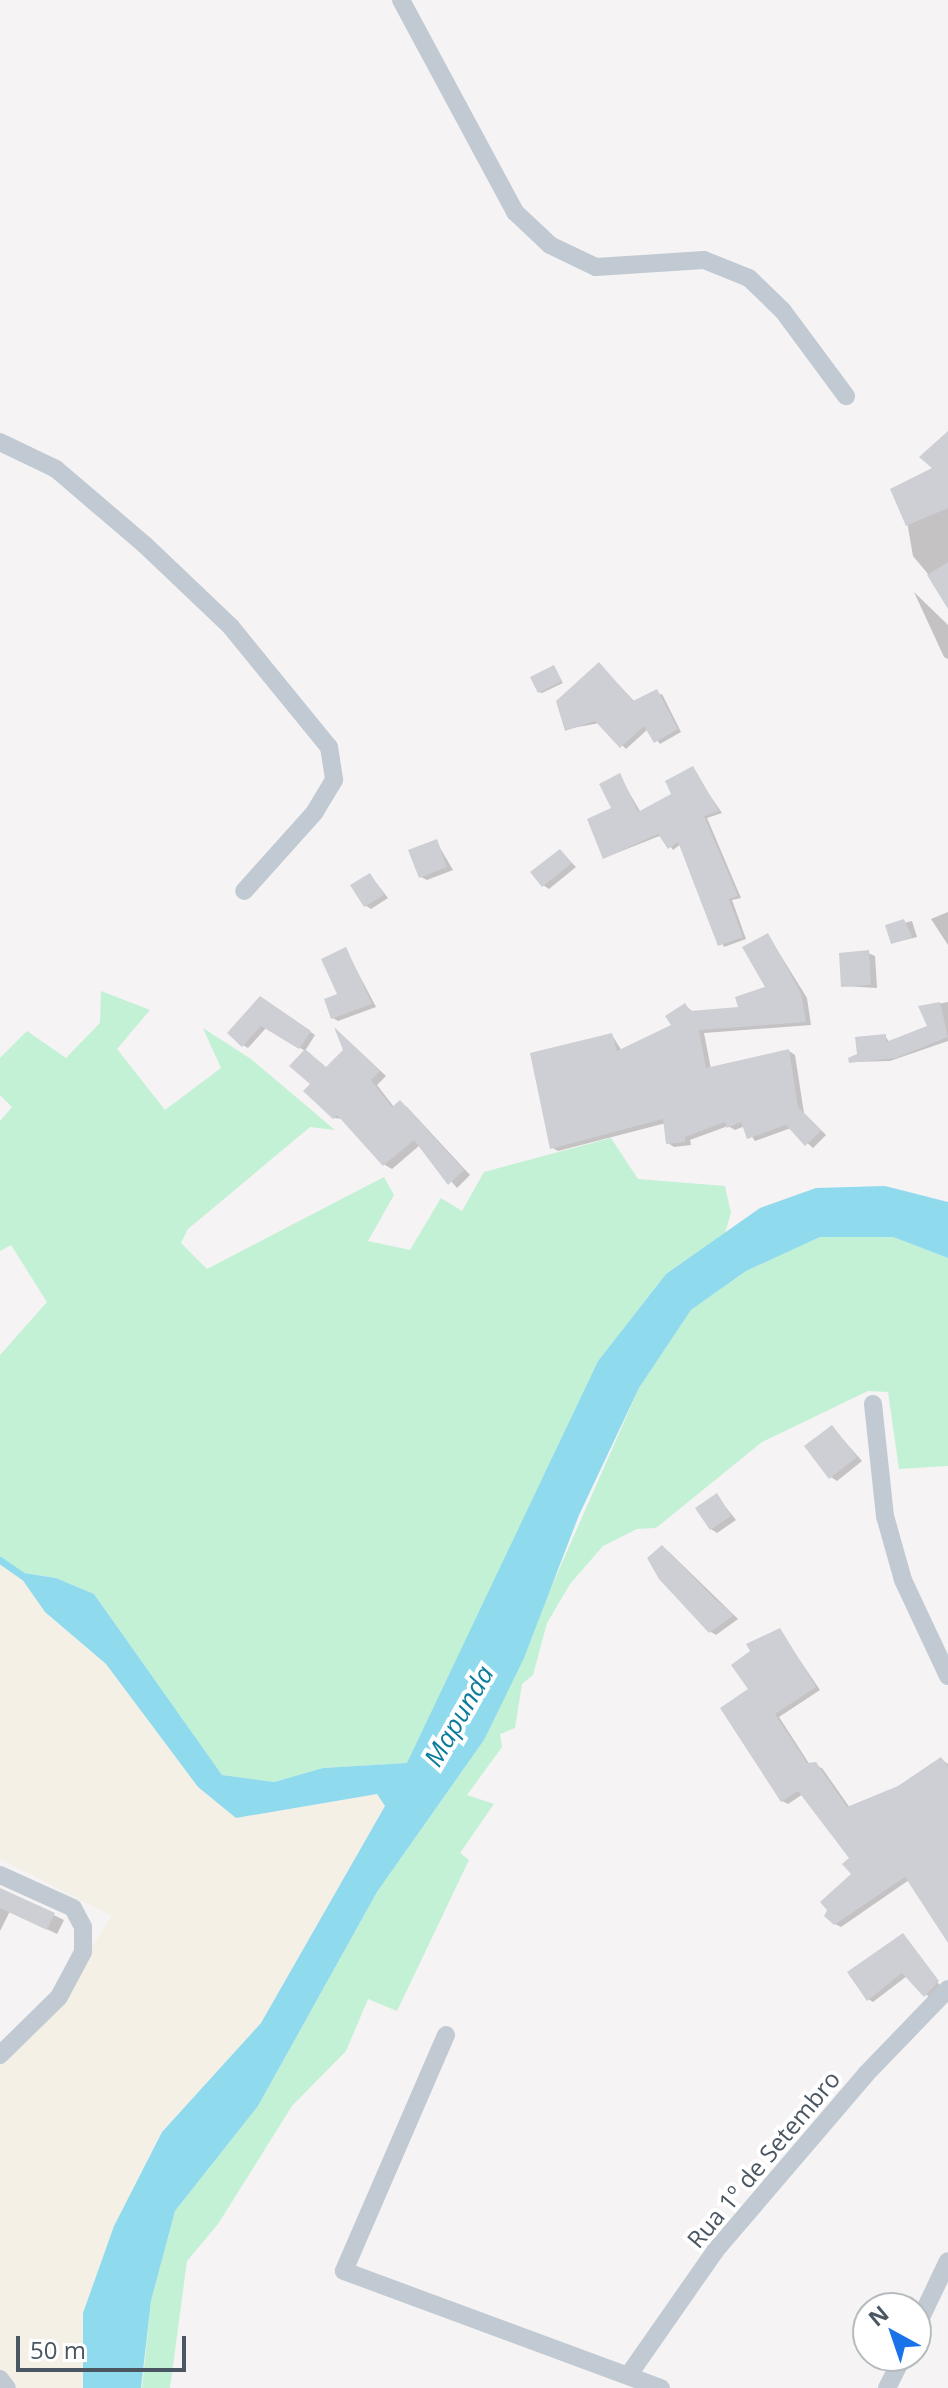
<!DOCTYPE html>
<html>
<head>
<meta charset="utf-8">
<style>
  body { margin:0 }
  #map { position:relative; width:948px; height:2388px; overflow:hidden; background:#f5f3f3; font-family:"Open Sans",sans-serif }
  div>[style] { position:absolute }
  .green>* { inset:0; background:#c3f1d5 }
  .sand>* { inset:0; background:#f5f0e5 }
  .water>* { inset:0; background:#90daee }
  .shadow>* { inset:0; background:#0003 }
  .stream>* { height:7px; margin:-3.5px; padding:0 3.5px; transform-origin:3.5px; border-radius:3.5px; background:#90daee }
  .building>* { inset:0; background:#cdcfd5 }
  .street>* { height:18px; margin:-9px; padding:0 9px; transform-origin:9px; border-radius:9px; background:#c1cad2 }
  span { translate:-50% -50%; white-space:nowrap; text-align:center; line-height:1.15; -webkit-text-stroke:8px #fff; paint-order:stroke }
  .street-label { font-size:24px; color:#4a5661 }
  .water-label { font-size:26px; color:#0c7c9b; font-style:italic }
  .north { position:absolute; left:852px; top:2292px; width:80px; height:80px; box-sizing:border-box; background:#fff; border:2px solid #b7bbc0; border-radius:50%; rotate:320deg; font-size:22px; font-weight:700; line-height:32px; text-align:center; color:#4a5661 }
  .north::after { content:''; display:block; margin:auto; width:28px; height:36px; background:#1a73e8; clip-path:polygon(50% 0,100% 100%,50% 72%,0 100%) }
  .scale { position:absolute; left:16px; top:2336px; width:170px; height:36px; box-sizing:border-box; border:4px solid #4a5661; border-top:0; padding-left:10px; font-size:24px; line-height:28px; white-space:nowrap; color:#4a5661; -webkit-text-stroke:6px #fff; paint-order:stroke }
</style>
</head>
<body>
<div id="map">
  <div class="green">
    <i style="clip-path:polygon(101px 991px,150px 1010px,117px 1049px,165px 1110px,221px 1068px,203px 1028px,251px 1059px,335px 1130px,310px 1127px,188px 1229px,181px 1243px,207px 1269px,384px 1177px,394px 1195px,368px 1241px,410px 1250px,441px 1198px,462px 1211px,484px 1172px,611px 1138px,638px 1179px,725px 1186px,731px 1213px,725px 1233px,666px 1274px,598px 1361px,408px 1763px,323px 1768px,274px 1782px,222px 1775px,94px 1594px,56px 1578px,17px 1572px,0 1560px,0 1355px,47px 1302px,11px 1245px,0 1251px,0 1121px,12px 1107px,0 1095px,0 1058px,27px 1031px,66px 1058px,100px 1023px)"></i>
    <i style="clip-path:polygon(820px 1237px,893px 1237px,948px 1258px,948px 1466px,899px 1469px,888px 1392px,868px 1391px,762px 1442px,656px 1528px,637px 1529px,603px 1546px,570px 1584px,547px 1623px,533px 1675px,522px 1684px,515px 1728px,500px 1734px,502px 1747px,467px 1795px,494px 1804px,460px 1853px,469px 1860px,397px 2011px,368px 1999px,346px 2051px,292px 2106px,218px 2224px,187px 2261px,170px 2388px,142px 2388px,151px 2301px,175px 2211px,258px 2106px,377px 1892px,484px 1740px,639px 1388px,691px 1310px,746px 1271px)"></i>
  </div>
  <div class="sand">
    <i style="clip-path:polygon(0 1560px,17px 1572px,45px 1612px,106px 1664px,198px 1787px,236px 1818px,377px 1794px,385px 1806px,261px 2023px,161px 2132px,114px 2226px,83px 2312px,83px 2388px,7px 2388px,0 2379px,0 2055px,59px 1997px,112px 1916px,0 1859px)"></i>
  </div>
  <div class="water">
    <i style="clip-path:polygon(885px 1186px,948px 1202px,948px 1258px,893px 1237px,820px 1237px,746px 1271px,691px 1310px,639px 1388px,579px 1515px,524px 1658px,484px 1740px,377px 1892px,258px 2106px,175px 2211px,151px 2301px,141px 2388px,83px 2388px,83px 2313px,114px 2226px,162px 2132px,261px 2023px,385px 1806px,377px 1794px,236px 1818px,198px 1787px,106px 1664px,45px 1612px,17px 1572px,56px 1578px,94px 1594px,222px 1775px,274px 1782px,323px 1768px,407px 1763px,598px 1361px,666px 1274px,760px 1208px,816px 1188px)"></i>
  </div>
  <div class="shadow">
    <i style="clip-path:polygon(948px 434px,948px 598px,913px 556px,906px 516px,935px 468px)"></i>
    <i style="clip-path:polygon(914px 592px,948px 625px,948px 659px,944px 657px)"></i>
    <i style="clip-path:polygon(600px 665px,635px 702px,662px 694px,681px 732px,660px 744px,648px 729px,626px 749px,600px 723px,567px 729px)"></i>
    <i style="clip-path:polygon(554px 668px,563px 683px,542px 693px,539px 692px)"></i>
    <i style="clip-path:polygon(692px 769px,722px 813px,707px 818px,741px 898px,732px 900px,746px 939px,724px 947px,681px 844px,673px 850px,662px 835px,604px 858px,619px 775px,641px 813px,674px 794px)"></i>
    <i style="clip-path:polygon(436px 841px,453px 870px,427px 880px,421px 877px)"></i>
    <i style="clip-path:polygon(560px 851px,576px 867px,549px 889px,543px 885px)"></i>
    <i style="clip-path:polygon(370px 875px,388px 898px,371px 909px,365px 905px)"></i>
    <i style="clip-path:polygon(948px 912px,948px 945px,931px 919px)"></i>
    <i style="clip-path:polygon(912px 921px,917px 937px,893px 943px,888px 927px)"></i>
    <i style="clip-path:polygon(768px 935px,807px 998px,811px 1025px,704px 1033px,711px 1069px,789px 1051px,795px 1055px,804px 1113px,826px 1135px,813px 1148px,791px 1128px,755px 1141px,745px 1126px,735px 1130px,728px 1126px,690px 1140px,691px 1145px,674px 1147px,668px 1143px,666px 1123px,558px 1151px,551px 1147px,612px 1035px,622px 1051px,674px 1026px,685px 1005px,694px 1013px,741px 1009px,768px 988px)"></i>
    <i style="clip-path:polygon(346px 950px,376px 1007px,338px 1021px,333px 1018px)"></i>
    <i style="clip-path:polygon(868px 953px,875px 956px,877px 988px,843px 986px)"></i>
    <i style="clip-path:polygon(948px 972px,948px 1041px,890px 1061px,851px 1062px,885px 1036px,890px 1043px,929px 1027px,921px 1007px,948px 1002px)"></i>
    <i style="clip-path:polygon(266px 1001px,315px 1035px,305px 1051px,267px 1027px,248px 1048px,243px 1045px)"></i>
    <i style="clip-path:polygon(338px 1031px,386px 1076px,377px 1085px,394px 1107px,400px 1103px,407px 1107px,470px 1175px,457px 1188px,420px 1145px,392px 1169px,385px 1165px,344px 1119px,334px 1118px,306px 1091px,313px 1084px,305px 1051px,328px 1069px,345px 1051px)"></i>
    <i style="clip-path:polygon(832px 1427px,862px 1461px,837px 1481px,831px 1477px)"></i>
    <i style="clip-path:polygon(717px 1496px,736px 1520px,717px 1533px,711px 1529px)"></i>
    <i style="clip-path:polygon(668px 1551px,738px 1619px,716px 1635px,711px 1632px)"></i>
    <i style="clip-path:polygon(780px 1631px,820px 1690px,779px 1717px,810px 1765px,822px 1768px,850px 1808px,898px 1788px,941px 1759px,948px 1764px,948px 1936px,909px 1880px,841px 1927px,835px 1924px,853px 1874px,851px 1859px,803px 1794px,788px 1804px,782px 1801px,751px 1689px)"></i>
    <i style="clip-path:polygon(0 1889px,64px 1920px,57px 1934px,10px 1911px,0 1931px)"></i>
    <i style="clip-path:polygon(903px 1935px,941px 1987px,930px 1998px,907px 1976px,873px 2002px,868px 1999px)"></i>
  </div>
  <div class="stream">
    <i style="left:0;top:1560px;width:29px;rotate:35deg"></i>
  </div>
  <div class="building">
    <i style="clip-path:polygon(948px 431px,948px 508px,906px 526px,890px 489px,932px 468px,919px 457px)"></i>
    <i style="clip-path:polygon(948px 562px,948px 609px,927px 575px)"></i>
    <i style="clip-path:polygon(599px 662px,633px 701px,657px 689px,678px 729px,654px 743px,644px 726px,620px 748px,595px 721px,565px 731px,556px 701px)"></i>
    <i style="clip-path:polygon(554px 665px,562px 681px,538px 693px,530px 677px)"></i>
    <i style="clip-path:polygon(693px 766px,719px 811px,704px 816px,738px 896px,729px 899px,743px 937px,718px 946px,678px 842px,668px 849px,658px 834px,603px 859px,587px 819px,611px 808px,599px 784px,620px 773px,638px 812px,671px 794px,665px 781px)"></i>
    <i style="clip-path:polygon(437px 839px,447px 867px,419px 878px,408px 850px)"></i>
    <i style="clip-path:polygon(560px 849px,572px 863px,542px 887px,530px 872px)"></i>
    <i style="clip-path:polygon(370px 873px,384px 895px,364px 907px,350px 885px)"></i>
    <i style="clip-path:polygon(904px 919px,912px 937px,891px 944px,885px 925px)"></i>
    <i style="clip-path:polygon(768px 933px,801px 993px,806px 1022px,699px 1030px,706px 1068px,789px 1049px,798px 1107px,821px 1131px,805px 1146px,786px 1125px,747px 1139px,741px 1122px,727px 1128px,725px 1122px,685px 1137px,685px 1142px,666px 1144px,663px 1119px,550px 1149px,530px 1053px,612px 1033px,617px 1051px,671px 1025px,665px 1016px,685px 1003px,690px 1011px,738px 1007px,735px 997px,765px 987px,742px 947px)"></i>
    <i style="clip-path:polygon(346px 947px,372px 1004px,331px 1019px,324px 999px,337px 994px,321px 959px)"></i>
    <i style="clip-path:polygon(869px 950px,871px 985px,841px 987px,839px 953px)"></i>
    <i style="clip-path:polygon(260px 996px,311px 1031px,299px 1049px,261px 1026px,242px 1047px,227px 1033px)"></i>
    <i style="clip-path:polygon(940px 1002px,948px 1037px,896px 1058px,849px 1063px,848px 1058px,857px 1054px,855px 1037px,886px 1034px,886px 1042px,927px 1026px,918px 1006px)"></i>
    <i style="clip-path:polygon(334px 1027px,380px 1071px,371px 1080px,392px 1107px,400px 1100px,464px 1170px,448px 1185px,414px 1140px,383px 1166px,337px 1115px,333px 1119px,303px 1091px,310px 1084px,289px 1066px,305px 1049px,326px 1067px,343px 1050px)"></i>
    <i style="clip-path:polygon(832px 1425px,857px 1457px,829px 1479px,804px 1446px)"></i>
    <i style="clip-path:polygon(717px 1493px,731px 1516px,710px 1530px,695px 1508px)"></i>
    <i style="clip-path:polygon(662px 1545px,713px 1597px,734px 1615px,709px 1633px,659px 1579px,647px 1558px)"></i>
    <i style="clip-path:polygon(780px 1628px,816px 1687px,775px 1714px,807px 1763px,816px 1762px,847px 1807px,898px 1786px,941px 1757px,948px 1767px,948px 1943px,905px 1877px,834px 1925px,824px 1916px,827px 1910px,820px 1902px,851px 1874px,842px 1864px,849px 1858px,798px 1791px,781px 1802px,720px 1708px,748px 1689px,731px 1665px,750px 1651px,746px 1644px)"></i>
    <i style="clip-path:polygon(0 1888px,55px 1913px,47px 1930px,0 1908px)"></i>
    <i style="clip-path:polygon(903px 1933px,939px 1981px,924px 1997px,902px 1973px,867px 2001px,847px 1972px)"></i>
  </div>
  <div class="street">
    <i style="left:401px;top:0;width:241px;rotate:61.7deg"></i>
    <i style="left:515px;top:212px;width:48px;rotate:43.3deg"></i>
    <i style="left:550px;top:245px;width:51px;rotate:25.6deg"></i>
    <i style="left:596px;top:267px;width:108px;rotate:-3.7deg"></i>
    <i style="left:704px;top:260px;width:48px;rotate:21.8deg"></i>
    <i style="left:749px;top:278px;width:47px;rotate:44.1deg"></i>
    <i style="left:783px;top:311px;width:106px;rotate:53.5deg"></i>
    <i style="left:0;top:442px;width:62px;rotate:25.7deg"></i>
    <i style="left:56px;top:469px;width:117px;rotate:40.5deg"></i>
    <i style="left:145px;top:545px;width:119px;rotate:43.6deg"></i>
    <i style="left:231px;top:627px;width:155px;rotate:50.8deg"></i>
    <i style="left:329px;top:747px;width:33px;rotate:81deg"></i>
    <i style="left:334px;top:780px;width:37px;rotate:121deg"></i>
    <i style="left:315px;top:812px;width:106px;rotate:131.9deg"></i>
    <i style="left:873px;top:1404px;width:113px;rotate:83.9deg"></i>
    <i style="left:885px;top:1516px;width:66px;rotate:74.3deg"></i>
    <i style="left:903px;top:1580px;width:106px;rotate:64.9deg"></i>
    <i style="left:0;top:1875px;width:80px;rotate:24.3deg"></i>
    <i style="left:73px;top:1908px;width:21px;rotate:62deg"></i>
    <i style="left:83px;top:1927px;width:25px;rotate:90deg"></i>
    <i style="left:83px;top:1952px;width:51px;rotate:118.1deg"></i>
    <i style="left:59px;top:1997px;width:83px;rotate:135.5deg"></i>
    <i style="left:446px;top:2035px;width:257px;rotate:113.4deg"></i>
    <i style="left:344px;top:2271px;width:338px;rotate:20.3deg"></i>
    <i style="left:916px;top:2328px;width:74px;rotate:-64.5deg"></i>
    <i style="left:630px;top:2373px;width:149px;rotate:-55.1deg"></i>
    <i style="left:715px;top:2251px;width:233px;rotate:-49.5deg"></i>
    <i style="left:866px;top:2074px;width:118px;rotate:-46deg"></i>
    <i style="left:0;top:2379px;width:11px;rotate:52deg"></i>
    <i style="left:887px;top:2388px;width:36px;rotate:-63deg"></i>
  </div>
  <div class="street-label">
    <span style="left:763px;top:2159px;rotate:-50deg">Rua 1º de Setembro</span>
  </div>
  <div class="water-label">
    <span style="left:459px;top:1716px;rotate:-60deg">Mapunda</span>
  </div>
  <div class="north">N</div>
  <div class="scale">50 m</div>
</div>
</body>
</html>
